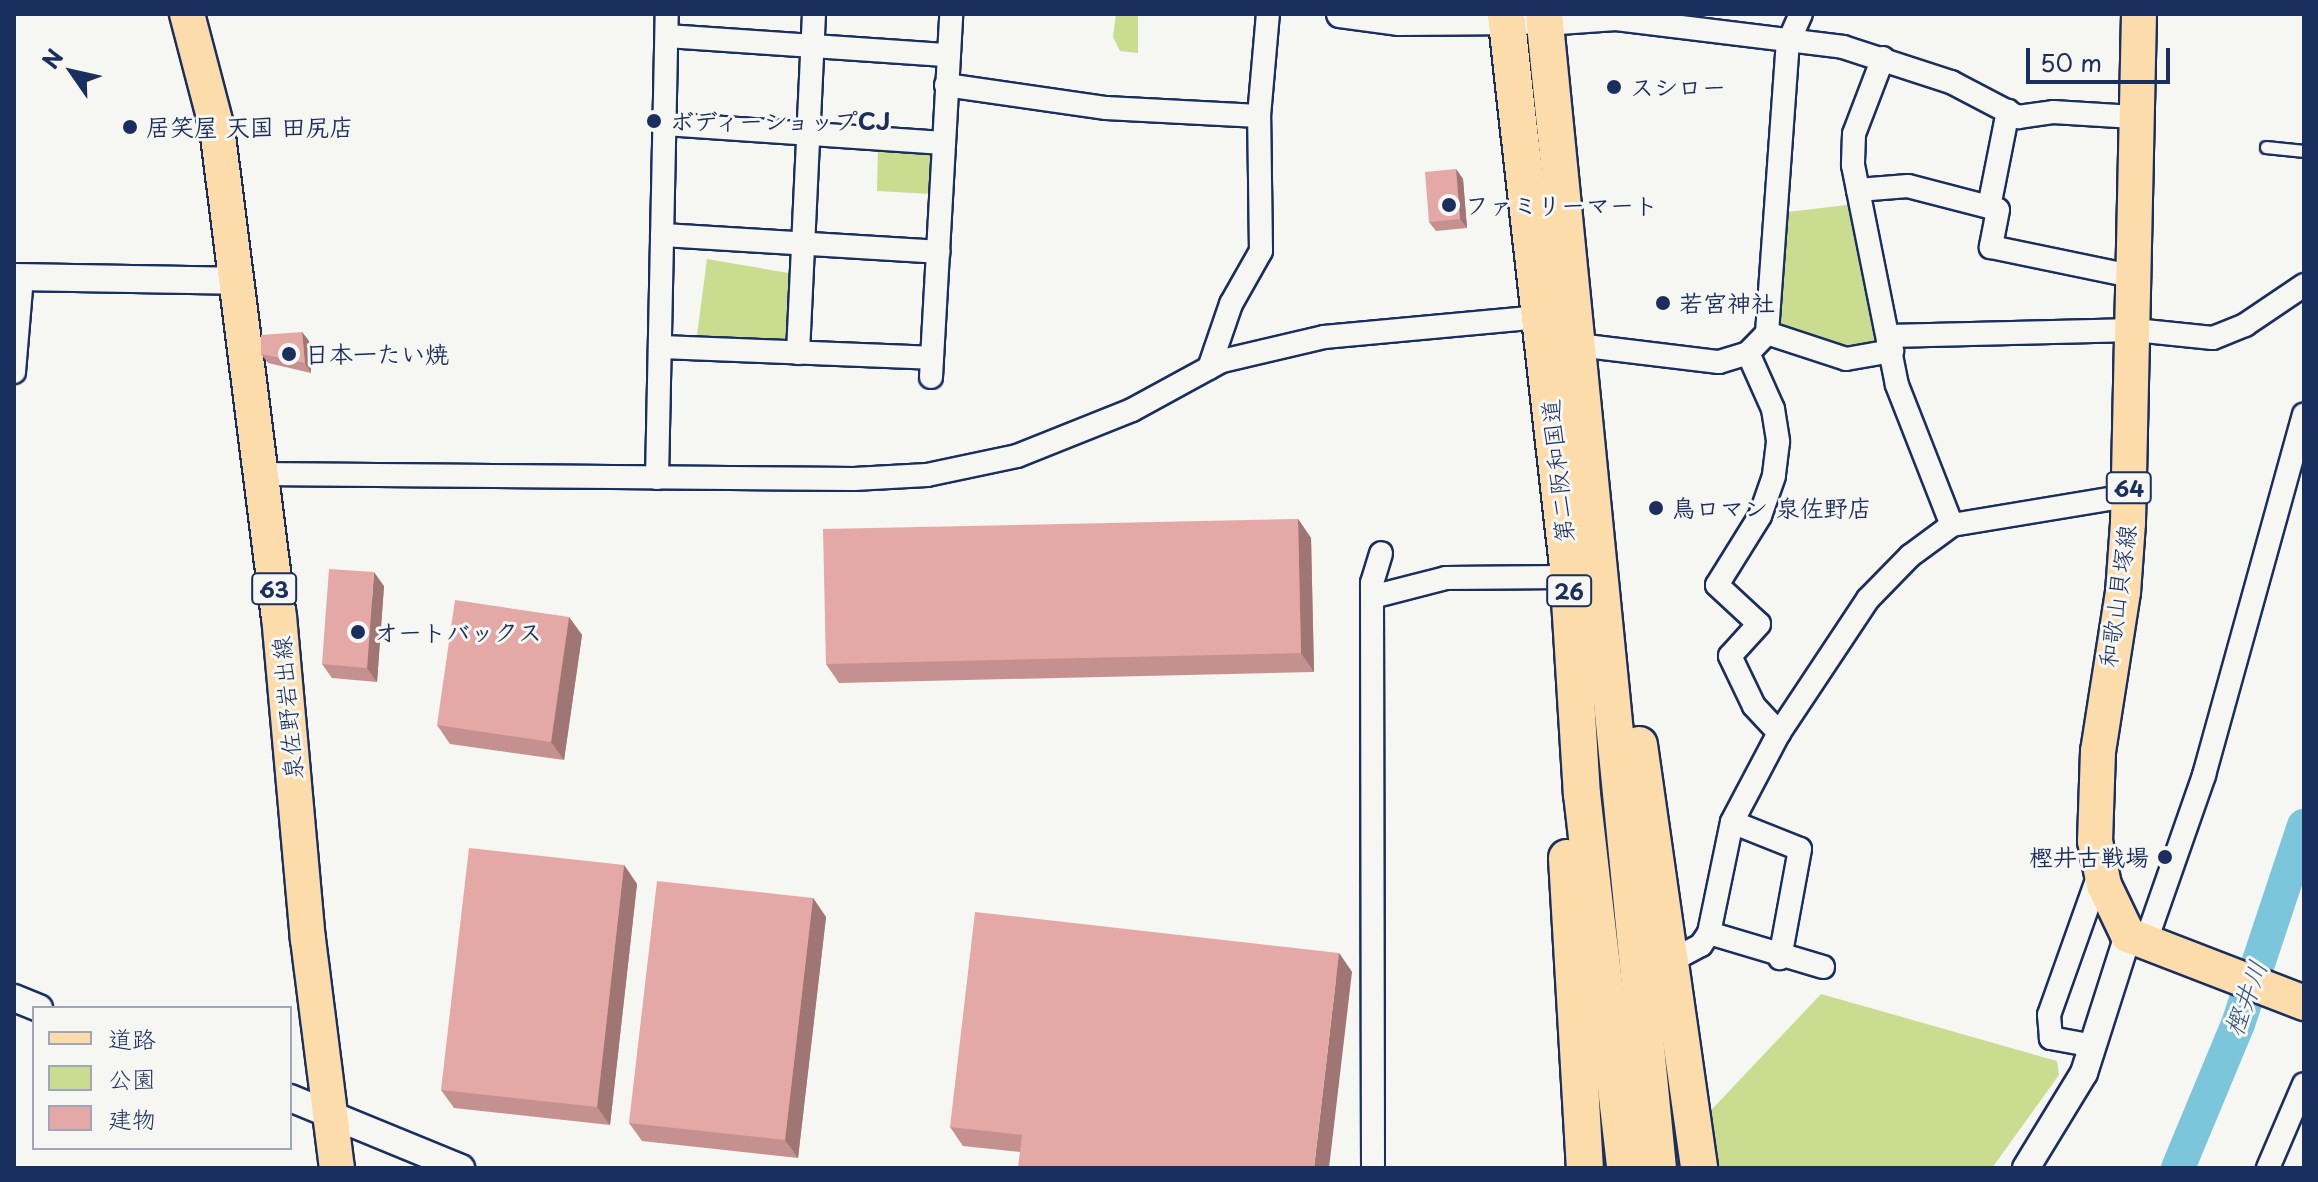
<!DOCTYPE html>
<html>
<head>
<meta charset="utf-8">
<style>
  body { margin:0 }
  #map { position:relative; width:2318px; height:1182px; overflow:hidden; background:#f6f6f2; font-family:"Playpen Sans","Klee One",sans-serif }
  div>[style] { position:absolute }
  .green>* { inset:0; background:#c9dc90 }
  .river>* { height:34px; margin:-17px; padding:0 17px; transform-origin:17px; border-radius:17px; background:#7cc6dc }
  .roads { filter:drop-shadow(2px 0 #1b2f5e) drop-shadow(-2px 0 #1b2f5e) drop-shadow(0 2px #1b2f5e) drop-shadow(0 -2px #1b2f5e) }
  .service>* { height:11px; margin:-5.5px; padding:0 5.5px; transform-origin:5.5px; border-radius:5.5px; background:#f6f6f2 }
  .minor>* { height:22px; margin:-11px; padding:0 11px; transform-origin:11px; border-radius:11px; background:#f6f6f2 }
  .tertiary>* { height:26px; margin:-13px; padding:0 13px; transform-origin:13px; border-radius:13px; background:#f6f6f2 }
  .primary>* { height:34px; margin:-17px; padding:0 17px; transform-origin:17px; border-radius:17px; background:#fddcac }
  .trunk>* { height:36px; margin:-18px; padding:0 18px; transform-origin:18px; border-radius:18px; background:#fddcac }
  .wall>* { inset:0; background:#c49190 }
  .shaded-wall>* { inset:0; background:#a07675 }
  .building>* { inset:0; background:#e4a9a7 }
  .dots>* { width:22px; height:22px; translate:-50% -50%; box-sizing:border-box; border:4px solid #f6f6f2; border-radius:50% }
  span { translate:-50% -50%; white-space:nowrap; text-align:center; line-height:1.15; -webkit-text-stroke:6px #f6f6f2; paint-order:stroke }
  .shield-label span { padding:2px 6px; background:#f6f6f2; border:2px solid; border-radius:6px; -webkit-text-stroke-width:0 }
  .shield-label { font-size:22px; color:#1b2f5e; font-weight:700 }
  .poi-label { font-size:24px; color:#1b2f5e; font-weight:700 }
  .left { translate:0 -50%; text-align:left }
  .right { translate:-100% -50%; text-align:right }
  .street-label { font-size:24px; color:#1b2f5e }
  .water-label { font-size:26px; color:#33557e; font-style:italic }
  .frame { position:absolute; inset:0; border:16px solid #1b2f5e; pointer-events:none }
  .legend { position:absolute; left:32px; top:1006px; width:260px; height:144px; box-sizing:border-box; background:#f6f6f2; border:2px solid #9ea6b7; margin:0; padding:10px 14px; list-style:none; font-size:24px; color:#1b2f5e }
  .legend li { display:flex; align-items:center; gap:16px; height:40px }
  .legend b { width:40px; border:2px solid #9ea6b7 }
  .north { position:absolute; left:32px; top:32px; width:80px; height:80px; -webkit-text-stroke:6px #f6f6f2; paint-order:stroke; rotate:304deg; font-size:22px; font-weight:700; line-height:32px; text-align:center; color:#1b2f5e }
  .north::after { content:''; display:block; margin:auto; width:28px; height:36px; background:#1b2f5e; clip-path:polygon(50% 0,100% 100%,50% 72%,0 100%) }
  .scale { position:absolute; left:2026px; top:48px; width:144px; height:36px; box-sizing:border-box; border:4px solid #1b2f5e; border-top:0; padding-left:10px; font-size:24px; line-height:28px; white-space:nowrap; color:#1b2f5e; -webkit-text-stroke:6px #f6f6f2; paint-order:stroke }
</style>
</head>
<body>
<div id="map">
  <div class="green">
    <i style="clip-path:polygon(1116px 14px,1138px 14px,1138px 53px,1120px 51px,1113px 37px)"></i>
    <i style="clip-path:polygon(878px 147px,924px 148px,932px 158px,931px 194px,877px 191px)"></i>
    <i style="clip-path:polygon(1855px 204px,1884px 345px,1843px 353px,1774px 326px,1788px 212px)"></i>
    <i style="clip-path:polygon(707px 259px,794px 274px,793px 346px,696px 343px)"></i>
    <i style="clip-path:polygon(1821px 994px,2057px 1061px,2059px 1075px,1992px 1168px,1708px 1168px,1700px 1122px)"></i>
  </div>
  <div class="river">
    <i style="left:2178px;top:1168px;width:156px;rotate:-67.4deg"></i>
    <i style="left:2238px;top:1024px;width:209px;rotate:-71.6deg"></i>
  </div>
  <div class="roads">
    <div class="service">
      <i style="left:2266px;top:147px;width:38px;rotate:6deg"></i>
    </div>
    <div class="minor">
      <i style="left:1545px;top:24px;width:71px;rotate:-4deg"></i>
      <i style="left:1616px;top:19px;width:229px;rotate:7deg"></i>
      <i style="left:1843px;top:47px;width:114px;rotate:18deg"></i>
      <i style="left:1951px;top:82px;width:76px;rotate:27.6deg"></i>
      <i style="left:2018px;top:117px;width:35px;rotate:-8deg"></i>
      <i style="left:2053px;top:112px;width:81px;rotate:3.5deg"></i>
      <i style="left:667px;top:36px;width:282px;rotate:3.9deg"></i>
      <i style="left:1883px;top:58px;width:81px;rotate:110.9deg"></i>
      <i style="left:1854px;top:134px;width:31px;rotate:92deg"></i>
      <i style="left:1853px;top:165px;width:224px;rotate:78.7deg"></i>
      <i style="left:1897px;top:385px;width:150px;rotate:68.6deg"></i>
      <i style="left:946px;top:85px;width:162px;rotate:8.2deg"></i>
      <i style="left:1106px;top:108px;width:153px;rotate:3deg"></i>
      <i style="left:665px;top:124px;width:279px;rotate:3.9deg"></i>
      <i style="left:1858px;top:190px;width:50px;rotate:-4.6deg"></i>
      <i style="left:1908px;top:186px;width:84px;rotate:14.5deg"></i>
      <i style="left:1989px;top:207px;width:9px;rotate:18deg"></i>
      <i style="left:1998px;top:210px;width:38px;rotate:101deg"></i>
      <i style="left:1991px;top:247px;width:148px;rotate:11.7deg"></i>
      <i style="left:1989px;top:207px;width:98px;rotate:-78.8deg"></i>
      <i style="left:662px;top:235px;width:277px;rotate:3.5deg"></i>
      <i style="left:1767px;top:333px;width:83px;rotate:18.2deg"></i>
      <i style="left:1846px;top:359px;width:47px;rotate:-9.9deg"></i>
      <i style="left:1889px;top:336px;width:246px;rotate:-1.4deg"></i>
      <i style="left:2135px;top:330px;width:78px;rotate:5.9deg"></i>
      <i style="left:2213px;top:338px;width:35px;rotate:-22deg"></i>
      <i style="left:2245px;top:325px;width:71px;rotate:-34.1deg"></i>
      <i style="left:660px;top:347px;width:272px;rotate:2.3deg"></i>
      <i style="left:798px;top:353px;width:339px;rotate:-87.3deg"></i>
      <i style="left:1748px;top:353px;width:61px;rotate:65.9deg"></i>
      <i style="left:1773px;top:409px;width:33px;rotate:81deg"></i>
      <i style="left:1778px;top:442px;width:34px;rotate:97deg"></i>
      <i style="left:1774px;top:476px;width:42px;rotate:109.3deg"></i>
      <i style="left:1760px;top:516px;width:81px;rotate:121.9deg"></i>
      <i style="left:1717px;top:585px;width:57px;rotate:42.9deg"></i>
      <i style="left:1759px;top:624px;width:43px;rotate:132.2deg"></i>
      <i style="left:1730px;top:656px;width:55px;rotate:64.4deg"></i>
      <i style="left:1754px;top:706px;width:37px;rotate:47deg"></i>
      <i style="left:1209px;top:368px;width:68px;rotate:-71deg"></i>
      <i style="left:1231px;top:304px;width:61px;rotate:-60.5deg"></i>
      <i style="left:1261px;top:251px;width:135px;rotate:-90.8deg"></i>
      <i style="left:1259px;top:116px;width:102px;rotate:-85deg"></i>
      <i style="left:14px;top:372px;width:95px;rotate:-85.2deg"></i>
      <i style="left:931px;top:377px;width:364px;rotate:-86.8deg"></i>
      <i style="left:259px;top:474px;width:595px;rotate:0.48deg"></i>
      <i style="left:854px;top:479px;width:73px;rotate:-3.1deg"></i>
      <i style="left:927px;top:475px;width:92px;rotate:-11.9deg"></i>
      <i style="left:1017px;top:456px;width:124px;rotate:-21.8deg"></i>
      <i style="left:1132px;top:410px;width:102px;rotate:-28.6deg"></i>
      <i style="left:1222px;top:361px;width:105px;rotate:-13.2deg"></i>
      <i style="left:1324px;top:337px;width:217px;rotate:-5.3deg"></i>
      <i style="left:1540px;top:317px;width:47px;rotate:36.4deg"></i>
      <i style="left:1578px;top:345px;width:142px;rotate:6.9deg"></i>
      <i style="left:1719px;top:362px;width:30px;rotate:-17deg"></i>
      <i style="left:1748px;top:353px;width:28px;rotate:-46deg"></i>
      <i style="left:1767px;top:333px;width:291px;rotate:-85.9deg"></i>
      <i style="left:1788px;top:43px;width:32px;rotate:-66deg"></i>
      <i style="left:657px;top:478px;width:464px;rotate:-88.8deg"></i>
      <i style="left:1372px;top:597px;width:76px;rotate:-14.4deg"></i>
      <i style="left:1446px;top:578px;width:118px;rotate:-0.5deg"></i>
      <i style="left:1732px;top:822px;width:73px;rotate:21.7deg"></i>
      <i style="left:1800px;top:849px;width:111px;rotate:100.4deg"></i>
      <i style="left:1709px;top:933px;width:119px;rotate:16.6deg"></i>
      <i style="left:2146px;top:941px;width:176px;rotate:-70.7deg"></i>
      <i style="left:2204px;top:775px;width:374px;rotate:-74.5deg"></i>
      <i style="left:1669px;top:962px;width:36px;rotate:-28deg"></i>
      <i style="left:1701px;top:945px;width:14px;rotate:-56deg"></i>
      <i style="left:1709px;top:933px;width:113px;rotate:-78.3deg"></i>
      <i style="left:1732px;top:822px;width:101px;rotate:-62.2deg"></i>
      <i style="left:1779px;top:733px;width:161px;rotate:-56.4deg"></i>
      <i style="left:1868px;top:599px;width:60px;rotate:-45.7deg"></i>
      <i style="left:1910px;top:556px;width:52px;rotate:-36.4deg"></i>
      <i style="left:1952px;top:525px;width:178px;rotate:-9.4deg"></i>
      <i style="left:2094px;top:1046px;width:44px;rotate:-169.5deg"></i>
      <i style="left:2051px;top:1038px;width:23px;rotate:-95deg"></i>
      <i style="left:2049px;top:1015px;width:152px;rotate:-70.4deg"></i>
      <i style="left:1373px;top:1168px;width:585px;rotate:-90.1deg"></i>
      <i style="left:1372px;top:583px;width:31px;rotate:-73deg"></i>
      <i style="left:2268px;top:1168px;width:91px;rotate:-66.8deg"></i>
    </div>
    <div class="tertiary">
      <i style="left:1340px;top:14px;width:60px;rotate:7.7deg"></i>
      <i style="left:1399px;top:22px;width:125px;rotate:-0.5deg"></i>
      <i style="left:14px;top:277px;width:221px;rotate:1deg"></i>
      <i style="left:14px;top:998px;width:27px;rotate:22deg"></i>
      <i style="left:290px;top:1098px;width:185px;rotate:22.3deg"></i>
      <i style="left:2026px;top:1168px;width:111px;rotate:-58.6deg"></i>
      <i style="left:2084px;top:1073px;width:145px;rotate:-72.3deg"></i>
    </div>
    <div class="primary">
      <i style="left:187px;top:14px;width:118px;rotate:75.3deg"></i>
      <i style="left:217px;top:128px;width:492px;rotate:82.8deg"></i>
      <i style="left:279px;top:616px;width:324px;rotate:84.9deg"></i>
      <i style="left:308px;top:939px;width:231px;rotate:82.8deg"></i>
      <i style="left:2139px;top:14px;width:509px;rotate:91.24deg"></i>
      <i style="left:2128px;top:523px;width:69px;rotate:94.1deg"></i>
      <i style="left:2123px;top:592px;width:161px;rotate:98.9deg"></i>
      <i style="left:2098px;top:751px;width:90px;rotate:91.9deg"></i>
      <i style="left:2095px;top:841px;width:45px;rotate:78.4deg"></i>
      <i style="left:2104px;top:885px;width:55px;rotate:64.4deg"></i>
      <i style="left:2128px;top:935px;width:189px;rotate:21.1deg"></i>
    </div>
    <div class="trunk">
      <i style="left:1506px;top:14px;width:556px;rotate:83.6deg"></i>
      <i style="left:1568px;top:567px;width:227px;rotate:86.5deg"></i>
      <i style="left:1582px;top:794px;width:376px;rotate:83.4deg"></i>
      <i style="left:1544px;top:14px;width:1160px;rotate:84.36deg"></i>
      <i style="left:1639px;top:745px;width:427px;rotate:81.9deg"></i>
      <i style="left:1567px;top:858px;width:311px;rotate:86.7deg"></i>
    </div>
  </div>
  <div class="wall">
    <i style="clip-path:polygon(1456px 169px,1463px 179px,1467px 228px,1436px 231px,1429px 222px)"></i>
    <i style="clip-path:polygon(302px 332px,309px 341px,311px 373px,268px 363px,261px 354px)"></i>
    <i style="clip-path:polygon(1298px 519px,1311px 538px,1314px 672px,839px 683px,826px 664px)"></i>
    <i style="clip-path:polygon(384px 586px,377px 682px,332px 678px,322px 664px)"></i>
    <i style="clip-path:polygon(569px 617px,582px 635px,564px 760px,450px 744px,437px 725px)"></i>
    <i style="clip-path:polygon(624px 865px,637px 884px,610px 1125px,454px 1108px,441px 1090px)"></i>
    <i style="clip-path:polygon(813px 898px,826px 917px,798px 1158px,642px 1141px,629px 1123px)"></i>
    <i style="clip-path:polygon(1339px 953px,1352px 972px,1020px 1152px,963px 1146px,950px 1127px)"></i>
  </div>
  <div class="shaded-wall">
    <i style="clip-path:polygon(1456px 169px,1463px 179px,1467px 228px,1460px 219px)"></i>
    <i style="clip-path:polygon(302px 332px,309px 341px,311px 373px,305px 363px)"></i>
    <i style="clip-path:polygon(1298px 519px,1311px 538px,1314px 672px,1301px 653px)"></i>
    <i style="clip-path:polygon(374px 572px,384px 586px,377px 682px,367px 668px)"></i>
    <i style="clip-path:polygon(569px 617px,582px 635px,564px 760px,551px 742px)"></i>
    <i style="clip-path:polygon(624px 865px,637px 884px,610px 1125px,597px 1107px)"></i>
    <i style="clip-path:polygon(813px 898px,826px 917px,798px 1158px,785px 1140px)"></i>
    <i style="clip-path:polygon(1339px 953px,1352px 972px,1329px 1168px,1314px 1168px)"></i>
  </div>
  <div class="building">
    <i style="clip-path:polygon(1456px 169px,1460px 219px,1429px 222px,1425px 172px)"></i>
    <i style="clip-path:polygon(302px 332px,305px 363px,261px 354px,261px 335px)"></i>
    <i style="clip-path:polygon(1298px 519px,1301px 653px,826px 664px,823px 529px)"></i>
    <i style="clip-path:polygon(329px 569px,374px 572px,367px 668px,322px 664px)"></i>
    <i style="clip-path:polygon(455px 600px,569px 617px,551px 742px,437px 725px)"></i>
    <i style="clip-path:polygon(469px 848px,624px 865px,597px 1107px,441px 1090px)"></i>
    <i style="clip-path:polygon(657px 881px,813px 898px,785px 1140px,629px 1123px)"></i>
    <i style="clip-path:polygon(975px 912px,1339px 953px,1314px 1168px,1018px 1168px,1022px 1135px,950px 1127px)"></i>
  </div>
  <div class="dots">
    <i style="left:1614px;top:87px;background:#1b2f5e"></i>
    <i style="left:654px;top:121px;background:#1b2f5e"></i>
    <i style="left:130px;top:127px;background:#1b2f5e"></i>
    <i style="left:1449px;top:205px;background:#1b2f5e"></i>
    <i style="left:1663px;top:303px;background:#1b2f5e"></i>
    <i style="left:289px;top:354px;background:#1b2f5e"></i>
    <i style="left:1656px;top:508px;background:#1b2f5e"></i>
    <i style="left:358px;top:632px;background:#1b2f5e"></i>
    <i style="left:2165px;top:857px;background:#1b2f5e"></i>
  </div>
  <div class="shield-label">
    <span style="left:2129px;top:488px">64</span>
    <span style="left:274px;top:589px">63</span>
    <span style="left:1569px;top:591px">26</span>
  </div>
  <div class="poi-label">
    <span class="left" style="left:1630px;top:87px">スシロー</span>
    <span class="left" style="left:670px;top:121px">ボディーショップCJ</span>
    <span class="left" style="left:146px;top:127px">居笑屋 天国 田尻店</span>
    <span class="left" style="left:1465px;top:205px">ファミリーマート</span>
    <span class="left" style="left:1679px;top:303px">若宮神社</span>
    <span class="left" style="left:305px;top:354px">日本一たい焼</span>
    <span class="left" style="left:1672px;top:508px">鳥ロマン 泉佐野店</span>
    <span class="left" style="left:374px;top:632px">オートバックス</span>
    <span class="right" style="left:2149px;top:857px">樫井古戦場</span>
  </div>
  <div class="street-label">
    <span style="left:1557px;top:471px;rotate:-96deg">第二阪和国道</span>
    <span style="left:2117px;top:596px;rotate:-82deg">和歌山貝塚線</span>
    <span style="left:287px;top:708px;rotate:-95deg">泉佐野岩出線</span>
  </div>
  <div class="water-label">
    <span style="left:2245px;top:998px;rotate:-70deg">樫井川</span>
  </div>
  <div class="frame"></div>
  <ul class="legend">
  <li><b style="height:10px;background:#fddcac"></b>道路</li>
  <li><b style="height:22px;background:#c9dc90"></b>公園</li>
  <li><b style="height:22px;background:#e4a9a7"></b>建物</li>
  </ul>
  <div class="north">N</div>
  <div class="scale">50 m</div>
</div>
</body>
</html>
